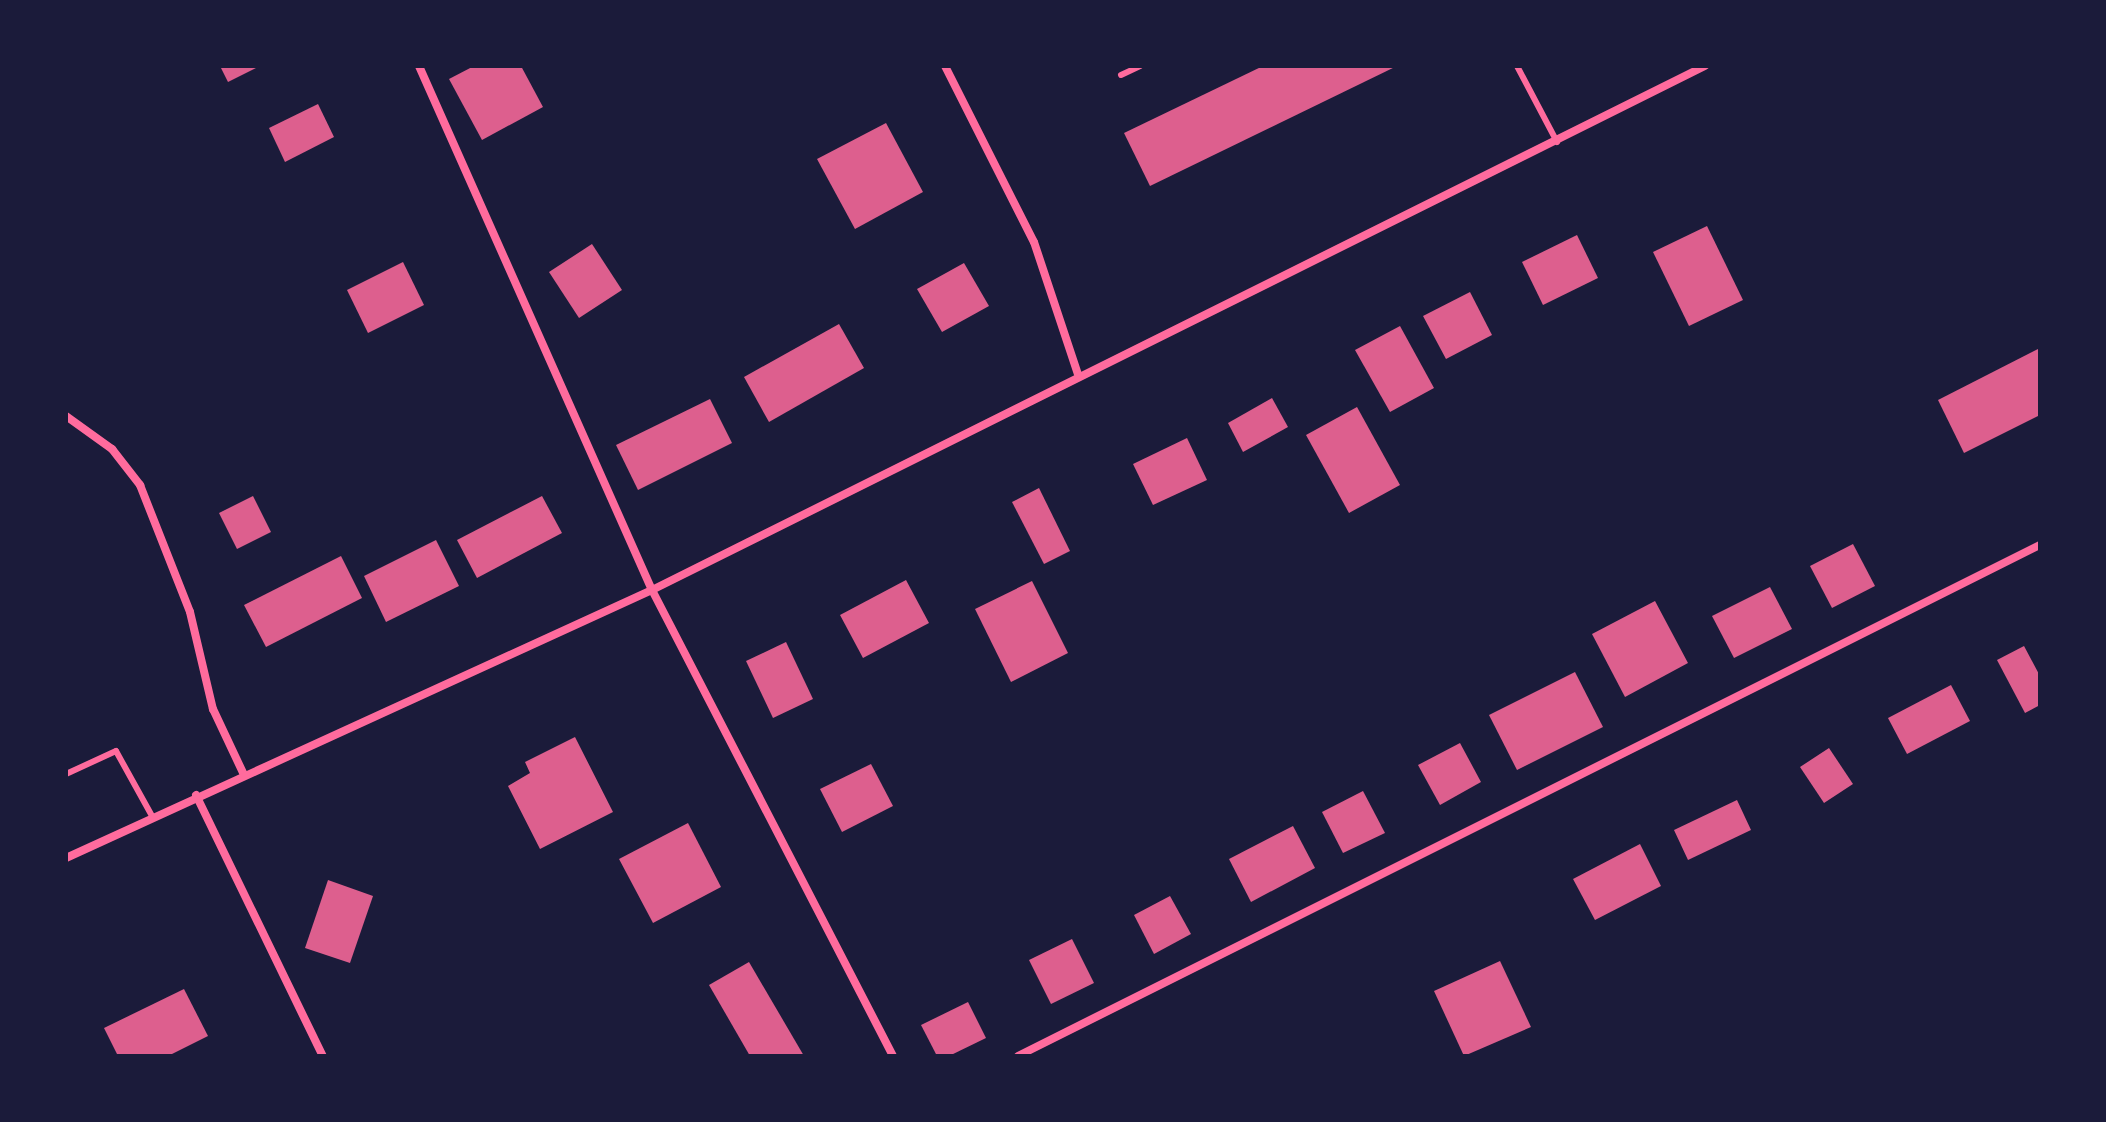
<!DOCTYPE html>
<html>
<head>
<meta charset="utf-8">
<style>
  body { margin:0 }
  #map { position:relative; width:2106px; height:1122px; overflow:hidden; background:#1b1b3a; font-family:"DejaVu Sans",sans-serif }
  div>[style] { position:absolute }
  .building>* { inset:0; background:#dd5f8e }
  .service>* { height:6px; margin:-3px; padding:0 3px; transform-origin:3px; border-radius:3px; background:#ff6b9d }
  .minor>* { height:8px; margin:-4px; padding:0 4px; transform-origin:4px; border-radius:4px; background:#ff6b9d }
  span { translate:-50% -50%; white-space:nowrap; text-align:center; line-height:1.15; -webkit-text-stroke:7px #1b1b3a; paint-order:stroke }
  .frame { position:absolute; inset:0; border:68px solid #1b1b3a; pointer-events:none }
</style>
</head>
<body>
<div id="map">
  <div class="building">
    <i style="clip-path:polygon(220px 66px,260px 66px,228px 82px)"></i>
    <i style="clip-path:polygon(474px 66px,521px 66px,543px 107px,482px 140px,449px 79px)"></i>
    <i style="clip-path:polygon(1263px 66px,1397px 66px,1150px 186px,1124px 133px)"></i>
    <i style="clip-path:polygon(318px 104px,334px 137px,285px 162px,269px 128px)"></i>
    <i style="clip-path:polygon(886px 123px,923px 192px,855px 229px,817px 159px)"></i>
    <i style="clip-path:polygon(1707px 226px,1743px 300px,1689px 326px,1653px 252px)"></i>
    <i style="clip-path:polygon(1577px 235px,1598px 278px,1543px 305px,1522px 262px)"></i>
    <i style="clip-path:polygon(592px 244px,622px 290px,579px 318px,549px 272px)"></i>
    <i style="clip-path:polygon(403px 262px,424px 305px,368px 333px,347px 290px)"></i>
    <i style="clip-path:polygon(964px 263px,989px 306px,942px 332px,917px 289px)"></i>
    <i style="clip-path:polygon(1470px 292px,1492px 335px,1446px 359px,1423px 316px)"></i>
    <i style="clip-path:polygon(839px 324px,864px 368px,769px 422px,744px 377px)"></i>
    <i style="clip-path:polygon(1400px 326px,1434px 388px,1390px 412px,1355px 350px)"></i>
    <i style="clip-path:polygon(2040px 348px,2040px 415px,1964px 453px,1938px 400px)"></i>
    <i style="clip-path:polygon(1272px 398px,1288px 427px,1243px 452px,1228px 423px)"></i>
    <i style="clip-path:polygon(710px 399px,732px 443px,638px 490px,616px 445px)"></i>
    <i style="clip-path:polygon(1357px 407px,1400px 485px,1349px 513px,1306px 435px)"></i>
    <i style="clip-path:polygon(1187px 438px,1207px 480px,1153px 505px,1133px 464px)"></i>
    <i style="clip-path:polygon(1039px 488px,1070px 551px,1044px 564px,1012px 502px)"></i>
    <i style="clip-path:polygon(253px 496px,271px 532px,237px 549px,219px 513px)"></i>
    <i style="clip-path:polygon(542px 496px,562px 533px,477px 578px,457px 540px)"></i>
    <i style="clip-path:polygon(436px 540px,459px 586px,386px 622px,364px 576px)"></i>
    <i style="clip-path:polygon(1853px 544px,1875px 586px,1832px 608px,1810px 566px)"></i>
    <i style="clip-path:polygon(341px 556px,362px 598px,266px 647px,244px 605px)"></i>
    <i style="clip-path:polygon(906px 580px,929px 623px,863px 658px,840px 615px)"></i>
    <i style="clip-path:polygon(1032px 581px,1068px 653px,1011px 682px,975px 609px)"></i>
    <i style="clip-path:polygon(1770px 587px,1792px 629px,1734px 658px,1712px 616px)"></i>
    <i style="clip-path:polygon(1655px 601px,1688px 663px,1625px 697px,1592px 634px)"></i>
    <i style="clip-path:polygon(786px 642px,813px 699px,773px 718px,746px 661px)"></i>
    <i style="clip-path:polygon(2024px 646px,2040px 676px,2040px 705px,2025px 713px,1997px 660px)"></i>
    <i style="clip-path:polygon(1575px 672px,1603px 727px,1517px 770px,1489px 715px)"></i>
    <i style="clip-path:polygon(1951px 685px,1970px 721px,1907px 754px,1888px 718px)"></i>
    <i style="clip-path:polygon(575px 737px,613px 812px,540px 849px,508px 786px,530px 773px,525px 762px)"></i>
    <i style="clip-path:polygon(1460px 743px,1481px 782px,1440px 805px,1418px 765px)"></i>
    <i style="clip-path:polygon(1829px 748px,1853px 784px,1824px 803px,1800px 767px)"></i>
    <i style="clip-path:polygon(871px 764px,893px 806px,842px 832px,820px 789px)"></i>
    <i style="clip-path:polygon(1363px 791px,1385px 833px,1343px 853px,1322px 812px)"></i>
    <i style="clip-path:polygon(1737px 800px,1751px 830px,1688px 860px,1674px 830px)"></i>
    <i style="clip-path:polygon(688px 823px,721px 887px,653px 923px,619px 859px)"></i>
    <i style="clip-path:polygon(1293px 826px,1315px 868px,1251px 902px,1229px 859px)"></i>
    <i style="clip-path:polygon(1640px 844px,1661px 886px,1595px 920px,1573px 879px)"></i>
    <i style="clip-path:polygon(328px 880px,373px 896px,350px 963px,305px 948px)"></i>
    <i style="clip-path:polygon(1170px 896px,1191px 934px,1154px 954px,1134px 915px)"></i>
    <i style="clip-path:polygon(1072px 939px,1094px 983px,1051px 1004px,1029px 960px)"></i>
    <i style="clip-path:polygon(1500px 961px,1531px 1027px,1464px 1056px,1434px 991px)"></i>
    <i style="clip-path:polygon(749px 962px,804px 1056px,750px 1056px,709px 985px)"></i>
    <i style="clip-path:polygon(184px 989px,208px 1036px,168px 1056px,118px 1056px,104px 1028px)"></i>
    <i style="clip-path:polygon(968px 1002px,986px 1038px,949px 1056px,937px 1056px,921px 1025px)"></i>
  </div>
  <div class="service">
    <i style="left:1517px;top:66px;width:86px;rotate:62.2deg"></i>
    <i style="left:1121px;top:75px;width:21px;rotate:-25deg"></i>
    <i style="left:66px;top:774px;width:55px;rotate:-24.7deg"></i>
    <i style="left:116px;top:751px;width:74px;rotate:61deg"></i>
  </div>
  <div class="minor">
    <i style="left:419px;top:66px;width:573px;rotate:66.03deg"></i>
    <i style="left:652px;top:590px;width:525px;rotate:62.65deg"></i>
    <i style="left:945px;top:66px;width:197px;rotate:63.2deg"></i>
    <i style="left:1034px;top:242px;width:139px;rotate:71.6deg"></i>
    <i style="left:66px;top:416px;width:57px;rotate:35.7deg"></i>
    <i style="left:112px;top:449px;width:46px;rotate:52.1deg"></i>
    <i style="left:140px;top:485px;width:136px;rotate:68.5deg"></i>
    <i style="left:190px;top:612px;width:100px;rotate:76.7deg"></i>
    <i style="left:213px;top:709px;width:73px;rotate:64.8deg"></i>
    <i style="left:196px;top:795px;width:290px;rotate:64.1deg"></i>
    <i style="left:66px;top:858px;width:644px;rotate:-24.58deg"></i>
    <i style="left:652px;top:590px;width:1176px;rotate:-26.46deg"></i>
    <i style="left:1018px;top:1056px;width:1143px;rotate:-26.57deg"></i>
  </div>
  <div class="frame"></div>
</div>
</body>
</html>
